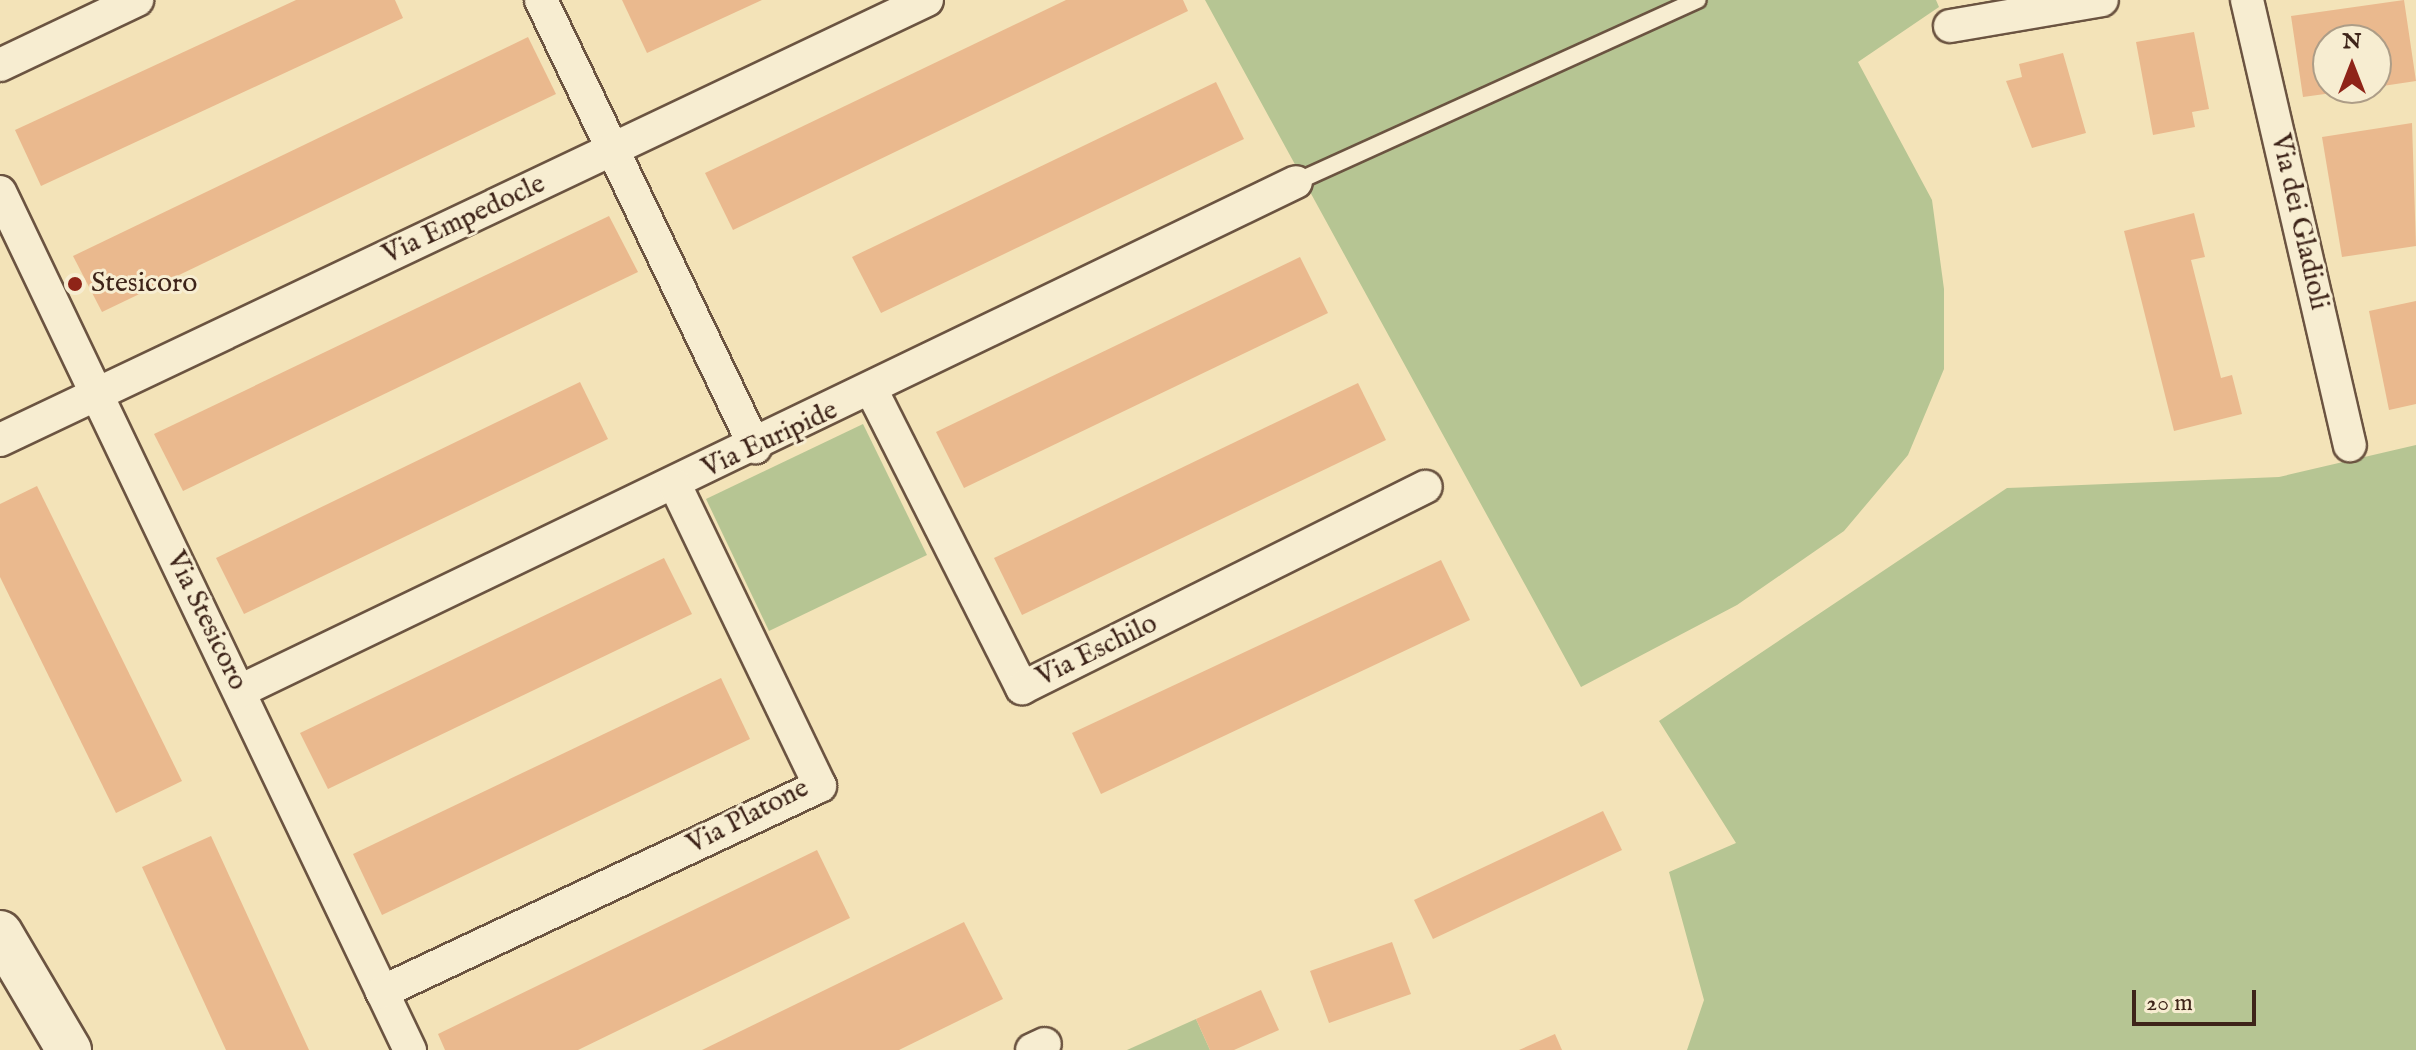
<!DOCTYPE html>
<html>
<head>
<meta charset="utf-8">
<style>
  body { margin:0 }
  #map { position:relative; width:2416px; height:1050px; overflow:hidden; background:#f3e3b8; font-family:"IM FELL English",serif }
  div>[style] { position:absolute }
  .green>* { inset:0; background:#b6c593 }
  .building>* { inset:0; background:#eab98e }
  .roads { filter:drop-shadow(2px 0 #6b5441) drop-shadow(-2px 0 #6b5441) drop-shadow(0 2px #6b5441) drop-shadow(0 -2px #6b5441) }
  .lane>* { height:16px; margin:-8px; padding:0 8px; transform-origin:8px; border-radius:8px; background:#f7edd1 }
  .street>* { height:32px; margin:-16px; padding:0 16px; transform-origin:16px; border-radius:16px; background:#f7edd1 }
  .secondary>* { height:44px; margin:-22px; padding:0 22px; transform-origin:22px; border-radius:22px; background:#f7edd1 }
  .dots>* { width:22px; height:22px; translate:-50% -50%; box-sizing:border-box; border:4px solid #f7edd1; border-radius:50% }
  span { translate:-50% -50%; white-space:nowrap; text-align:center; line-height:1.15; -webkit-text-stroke:6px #f7edd1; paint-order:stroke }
  .street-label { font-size:28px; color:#3e2419 }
  .poi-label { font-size:28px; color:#3e2419 }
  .left { translate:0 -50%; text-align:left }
  .north { position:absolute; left:2312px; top:24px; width:80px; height:80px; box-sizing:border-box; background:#f7edd1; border:2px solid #ad9d87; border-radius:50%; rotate:0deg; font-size:22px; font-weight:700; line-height:32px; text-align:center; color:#3e2419 }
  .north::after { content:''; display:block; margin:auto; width:28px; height:36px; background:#8f2418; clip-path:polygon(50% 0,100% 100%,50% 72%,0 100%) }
  .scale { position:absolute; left:2132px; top:990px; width:124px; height:36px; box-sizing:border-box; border:4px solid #3e2419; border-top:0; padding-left:10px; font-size:24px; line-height:28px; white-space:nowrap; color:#3e2419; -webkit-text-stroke:6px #f7edd1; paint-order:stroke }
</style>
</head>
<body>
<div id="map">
  <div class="green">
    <i style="clip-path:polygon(1205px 0,1936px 0,1939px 7px,1858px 62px,1932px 200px,1944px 289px,1944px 369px,1908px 455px,1844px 531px,1737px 605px,1581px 687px)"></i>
    <i style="clip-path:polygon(863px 424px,927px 555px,769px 631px,706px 499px)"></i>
    <i style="clip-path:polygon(2416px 445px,2416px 1050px,1687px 1050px,1704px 1000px,1669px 872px,1736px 843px,1659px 721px,2007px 488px,2279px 477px)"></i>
    <i style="clip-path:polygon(1196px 1019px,1210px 1050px,1127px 1050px)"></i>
  </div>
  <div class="building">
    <i style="clip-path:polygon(296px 0,395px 0,403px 18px,41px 186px,15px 130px)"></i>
    <i style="clip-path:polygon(622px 0,762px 0,647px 53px)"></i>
    <i style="clip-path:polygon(1066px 0,1183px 0,1188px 11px,733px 230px,705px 173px)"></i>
    <i style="clip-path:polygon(2404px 0,2416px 81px,2376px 87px,2376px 40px,2328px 40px,2328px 88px,2354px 90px,2303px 97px,2291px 16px)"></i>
    <i style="clip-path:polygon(2194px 32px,2209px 109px,2192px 112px,2195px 127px,2153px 135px,2136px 42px)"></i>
    <i style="clip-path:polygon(528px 37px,556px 94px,102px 312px,73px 256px)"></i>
    <i style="clip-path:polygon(2063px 53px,2086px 133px,2032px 148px,2006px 81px,2022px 77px,2019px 64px)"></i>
    <i style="clip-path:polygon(1216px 82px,1244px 139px,881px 313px,852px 257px)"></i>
    <i style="clip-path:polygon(2412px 123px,2416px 246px,2342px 257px,2322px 137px)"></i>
    <i style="clip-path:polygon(2194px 213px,2205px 257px,2191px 260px,2221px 378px,2232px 375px,2242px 414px,2174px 431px,2124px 231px)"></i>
    <i style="clip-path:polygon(609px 216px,638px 272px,183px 491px,154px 434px)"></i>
    <i style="clip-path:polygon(1300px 257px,1328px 313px,964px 488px,936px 432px)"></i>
    <i style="clip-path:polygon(2416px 301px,2416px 404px,2389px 410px,2369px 311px)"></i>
    <i style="clip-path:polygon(580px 382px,608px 439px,244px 614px,216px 558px)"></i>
    <i style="clip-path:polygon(1358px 383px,1386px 440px,1022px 615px,994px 558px)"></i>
    <i style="clip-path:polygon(37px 486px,182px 781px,116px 813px,0 577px,0 504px)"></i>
    <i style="clip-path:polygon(664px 558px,692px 614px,328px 789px,300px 733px)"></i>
    <i style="clip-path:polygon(1441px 560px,1470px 620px,1101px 794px,1072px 733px)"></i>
    <i style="clip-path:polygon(721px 678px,750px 739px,382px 915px,353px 854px)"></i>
    <i style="clip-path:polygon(1603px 811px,1622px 850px,1433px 939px,1414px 900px)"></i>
    <i style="clip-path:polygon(211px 836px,309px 1050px,226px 1050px,142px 867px)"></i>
    <i style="clip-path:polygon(817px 850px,850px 918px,578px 1050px,445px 1050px,438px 1034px)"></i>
    <i style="clip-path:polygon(964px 922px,1003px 999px,899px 1050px,702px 1050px)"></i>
    <i style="clip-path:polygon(1392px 942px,1411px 994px,1329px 1023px,1310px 971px)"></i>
    <i style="clip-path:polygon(1261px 990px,1279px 1030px,1234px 1050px,1210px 1050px,1196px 1019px)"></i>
    <i style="clip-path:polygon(1555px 1034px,1562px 1050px,1519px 1050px)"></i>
  </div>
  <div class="roads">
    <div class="lane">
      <i style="left:1296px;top:182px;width:441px;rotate:-24.4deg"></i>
    </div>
    <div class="street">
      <i style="left:541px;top:0;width:496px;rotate:64.4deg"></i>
      <i style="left:2247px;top:0;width:457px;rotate:77deg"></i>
      <i style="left:1950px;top:26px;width:154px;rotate:-9.7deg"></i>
      <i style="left:0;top:65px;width:152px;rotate:-25.4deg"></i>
      <i style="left:0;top:192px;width:951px;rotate:64.46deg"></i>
      <i style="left:872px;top:391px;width:333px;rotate:63.2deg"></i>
      <i style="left:1022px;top:688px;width:451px;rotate:-26.5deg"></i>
      <i style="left:0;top:440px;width:1026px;rotate:-25.39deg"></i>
      <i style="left:240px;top:691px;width:1172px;rotate:-25.73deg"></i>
      <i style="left:382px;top:992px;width:484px;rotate:-25.2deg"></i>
      <i style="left:820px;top:786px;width:334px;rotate:-115.7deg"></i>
      <i style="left:1032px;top:1050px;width:14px;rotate:-25deg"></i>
    </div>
    <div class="secondary">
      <i style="left:0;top:933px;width:136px;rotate:59.5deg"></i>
    </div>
  </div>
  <div class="dots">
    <i style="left:75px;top:284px;background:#8f2418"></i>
  </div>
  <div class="street-label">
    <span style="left:464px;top:220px;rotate:-25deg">Via Empedocle</span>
    <span style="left:2299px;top:222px;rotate:77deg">Via dei Gladioli</span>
    <span style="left:770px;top:440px;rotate:-25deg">Via Euripide</span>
    <span style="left:206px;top:621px;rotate:64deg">Via Stesicoro</span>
    <span style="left:1097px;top:651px;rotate:-26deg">Via Eschilo</span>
    <span style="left:748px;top:817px;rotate:-27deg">Via Platone</span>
  </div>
  <div class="poi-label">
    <span class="left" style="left:91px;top:284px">Stesicoro</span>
  </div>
  <div class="north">N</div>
  <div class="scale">20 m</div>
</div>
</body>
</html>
